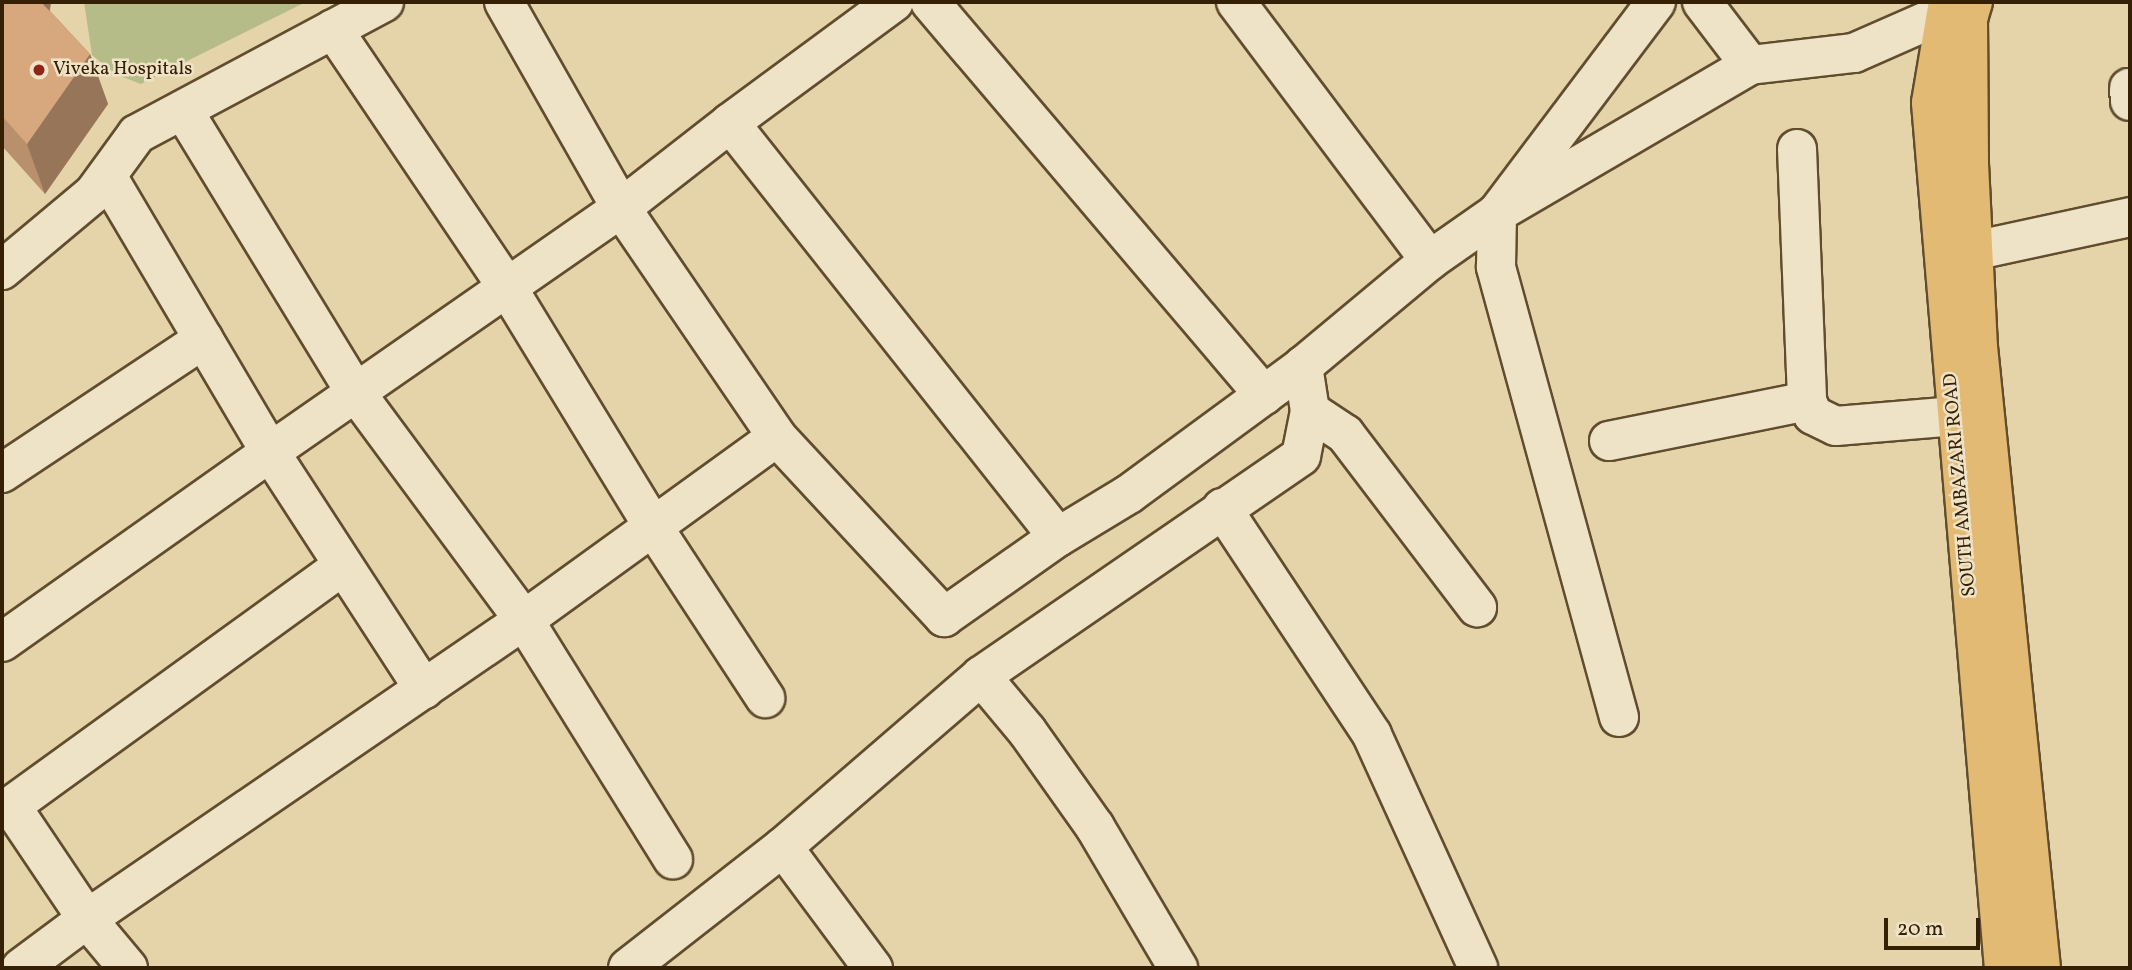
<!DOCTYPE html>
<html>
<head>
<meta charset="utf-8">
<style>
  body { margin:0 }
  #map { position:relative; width:2132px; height:970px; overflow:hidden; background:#e5d4a9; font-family:Vollkorn,serif }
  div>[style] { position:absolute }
  .green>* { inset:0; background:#b6bc87 }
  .roads { filter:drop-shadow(2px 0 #614d2e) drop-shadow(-2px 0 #614d2e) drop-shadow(0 2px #614d2e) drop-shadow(0 -2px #614d2e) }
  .minor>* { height:38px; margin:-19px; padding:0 19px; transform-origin:19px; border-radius:19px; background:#eee3c7 }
  .major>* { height:38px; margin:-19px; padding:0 19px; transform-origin:19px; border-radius:19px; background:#e2ba74 }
  .wall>* { inset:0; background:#b9906c }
  .shaded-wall>* { inset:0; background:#967558 }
  .building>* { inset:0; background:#d7a77e }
  .dots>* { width:19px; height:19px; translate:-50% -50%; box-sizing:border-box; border:4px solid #eee3c7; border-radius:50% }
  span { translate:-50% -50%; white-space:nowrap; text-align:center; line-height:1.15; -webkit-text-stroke:5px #eee3c7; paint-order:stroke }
  .poi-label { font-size:19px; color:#352005 }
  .left { translate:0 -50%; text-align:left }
  .street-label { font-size:19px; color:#352005 }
  .frame { position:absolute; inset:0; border:4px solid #352005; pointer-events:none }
  .scale { position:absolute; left:1884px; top:918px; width:96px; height:32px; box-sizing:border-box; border:4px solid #352005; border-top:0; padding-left:9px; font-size:21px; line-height:24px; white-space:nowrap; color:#352005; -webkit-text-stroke:5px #eee3c7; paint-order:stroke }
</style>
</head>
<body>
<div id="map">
  <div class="green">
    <i style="clip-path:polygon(84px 2px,306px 2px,141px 84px,115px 74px,92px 55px)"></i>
  </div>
  <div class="roads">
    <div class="minor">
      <i style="left:504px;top:2px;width:237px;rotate:60.4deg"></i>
      <i style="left:621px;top:208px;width:277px;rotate:55.7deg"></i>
      <i style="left:894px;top:2px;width:204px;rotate:143.6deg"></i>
      <i style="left:730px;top:123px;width:528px;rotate:51.61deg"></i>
      <i style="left:930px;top:2px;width:516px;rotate:49.64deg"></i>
      <i style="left:1236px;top:2px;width:323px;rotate:53.1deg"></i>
      <i style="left:1702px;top:2px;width:79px;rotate:52.7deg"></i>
      <i style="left:333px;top:29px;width:311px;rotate:56deg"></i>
      <i style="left:507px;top:287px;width:279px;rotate:58.6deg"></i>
      <i style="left:652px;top:525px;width:207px;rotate:56.8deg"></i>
      <i style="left:2129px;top:88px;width:13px;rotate:86deg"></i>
      <i style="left:183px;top:110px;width:332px;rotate:58.6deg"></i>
      <i style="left:356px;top:393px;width:282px;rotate:53.5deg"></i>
      <i style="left:524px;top:620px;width:282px;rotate:58.1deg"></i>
      <i style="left:1797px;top:149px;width:252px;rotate:87.7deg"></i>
      <i style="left:1807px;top:401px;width:15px;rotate:67deg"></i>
      <i style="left:1813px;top:415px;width:25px;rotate:26deg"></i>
      <i style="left:1836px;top:426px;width:120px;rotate:-4.8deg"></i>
      <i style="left:107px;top:176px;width:321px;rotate:59.4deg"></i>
      <i style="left:270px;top:452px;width:427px;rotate:-34.8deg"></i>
      <i style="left:621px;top:208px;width:138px;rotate:-37.9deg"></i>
      <i style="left:1973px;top:251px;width:161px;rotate:-12.2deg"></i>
      <i style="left:2px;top:270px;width:120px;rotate:-39.9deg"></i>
      <i style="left:94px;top:193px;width:73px;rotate:-53.9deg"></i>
      <i style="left:137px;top:134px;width:280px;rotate:-28.1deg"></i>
      <i style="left:1310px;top:411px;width:42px;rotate:33.3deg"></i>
      <i style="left:1345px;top:434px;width:218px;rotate:52.7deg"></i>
      <i style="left:1609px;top:441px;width:202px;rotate:-11.4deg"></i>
      <i style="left:2px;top:473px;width:242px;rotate:-33.6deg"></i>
      <i style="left:1222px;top:508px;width:272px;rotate:56.5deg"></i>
      <i style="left:1372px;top:735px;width:256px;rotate:65.5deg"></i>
      <i style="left:2px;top:642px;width:329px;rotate:-35.3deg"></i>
      <i style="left:270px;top:452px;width:283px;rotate:57deg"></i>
      <i style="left:981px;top:676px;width:72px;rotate:50.1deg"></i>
      <i style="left:1027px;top:731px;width:118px;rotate:54.7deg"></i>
      <i style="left:1095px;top:827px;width:164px;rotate:59.5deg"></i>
      <i style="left:1619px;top:717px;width:467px;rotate:-105.3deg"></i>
      <i style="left:1496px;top:267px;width:54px;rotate:-88.9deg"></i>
      <i style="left:1497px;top:213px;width:264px;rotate:-53deg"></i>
      <i style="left:783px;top:847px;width:151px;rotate:53.4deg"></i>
      <i style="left:21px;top:968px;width:82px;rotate:-36.6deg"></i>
      <i style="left:87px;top:919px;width:136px;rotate:-123.9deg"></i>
      <i style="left:11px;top:806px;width:409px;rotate:-35.9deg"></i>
      <i style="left:128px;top:968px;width:64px;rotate:-129.9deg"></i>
      <i style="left:87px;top:919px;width:529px;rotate:-34.38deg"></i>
      <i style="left:524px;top:620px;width:312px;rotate:-35.9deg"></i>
      <i style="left:777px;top:437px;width:246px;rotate:47.1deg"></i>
      <i style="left:944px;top:617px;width:139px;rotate:-35.1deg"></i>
      <i style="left:1058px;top:537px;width:83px;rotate:-31.2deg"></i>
      <i style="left:1129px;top:494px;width:216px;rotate:-36.3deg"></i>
      <i style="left:1303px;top:366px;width:165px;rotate:-39.8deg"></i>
      <i style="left:1430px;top:260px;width:82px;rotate:-35deg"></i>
      <i style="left:1497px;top:213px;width:293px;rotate:-30.3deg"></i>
      <i style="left:1750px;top:65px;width:105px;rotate:-6.6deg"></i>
      <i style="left:1854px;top:53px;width:99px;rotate:-23.7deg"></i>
      <i style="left:1945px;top:13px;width:24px;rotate:12deg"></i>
      <i style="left:628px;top:968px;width:197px;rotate:-38deg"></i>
      <i style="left:783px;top:847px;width:262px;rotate:-40.8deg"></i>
      <i style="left:981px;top:676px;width:388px;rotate:-34.5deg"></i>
      <i style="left:1301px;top:456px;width:46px;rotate:-78.7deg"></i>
      <i style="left:1310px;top:411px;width:46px;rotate:-98.8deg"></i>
    </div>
    <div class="major">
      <i style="left:1948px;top:2px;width:102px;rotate:99.6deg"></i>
      <i style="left:1931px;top:103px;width:868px;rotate:85.18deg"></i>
      <i style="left:1973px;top:2px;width:17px;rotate:107deg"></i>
      <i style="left:1968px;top:18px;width:146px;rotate:89.6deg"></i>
      <i style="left:1969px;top:164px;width:183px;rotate:87.2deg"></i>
      <i style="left:1978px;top:347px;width:624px;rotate:84.21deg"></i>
    </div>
  </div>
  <div class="wall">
    <i style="clip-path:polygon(2px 2px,51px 2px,50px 11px,90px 54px,108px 104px,45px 194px,2px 146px)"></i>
  </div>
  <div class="shaded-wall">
    <i style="clip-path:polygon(33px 2px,51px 2px,45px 36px)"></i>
    <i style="clip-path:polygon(90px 54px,108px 104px,45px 194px,27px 144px)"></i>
  </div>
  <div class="building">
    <i style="clip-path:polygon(2px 2px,41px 2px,90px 54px,27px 144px,2px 116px)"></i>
  </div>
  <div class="dots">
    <i style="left:39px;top:70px;background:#8f2418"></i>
  </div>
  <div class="poi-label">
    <span class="left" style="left:53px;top:70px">Viveka Hospitals</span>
  </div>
  <div class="street-label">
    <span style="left:1961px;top:485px;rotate:-95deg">SOUTH AMBAZARI ROAD</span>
  </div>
  <div class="frame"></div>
  <div class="scale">20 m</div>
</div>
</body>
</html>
